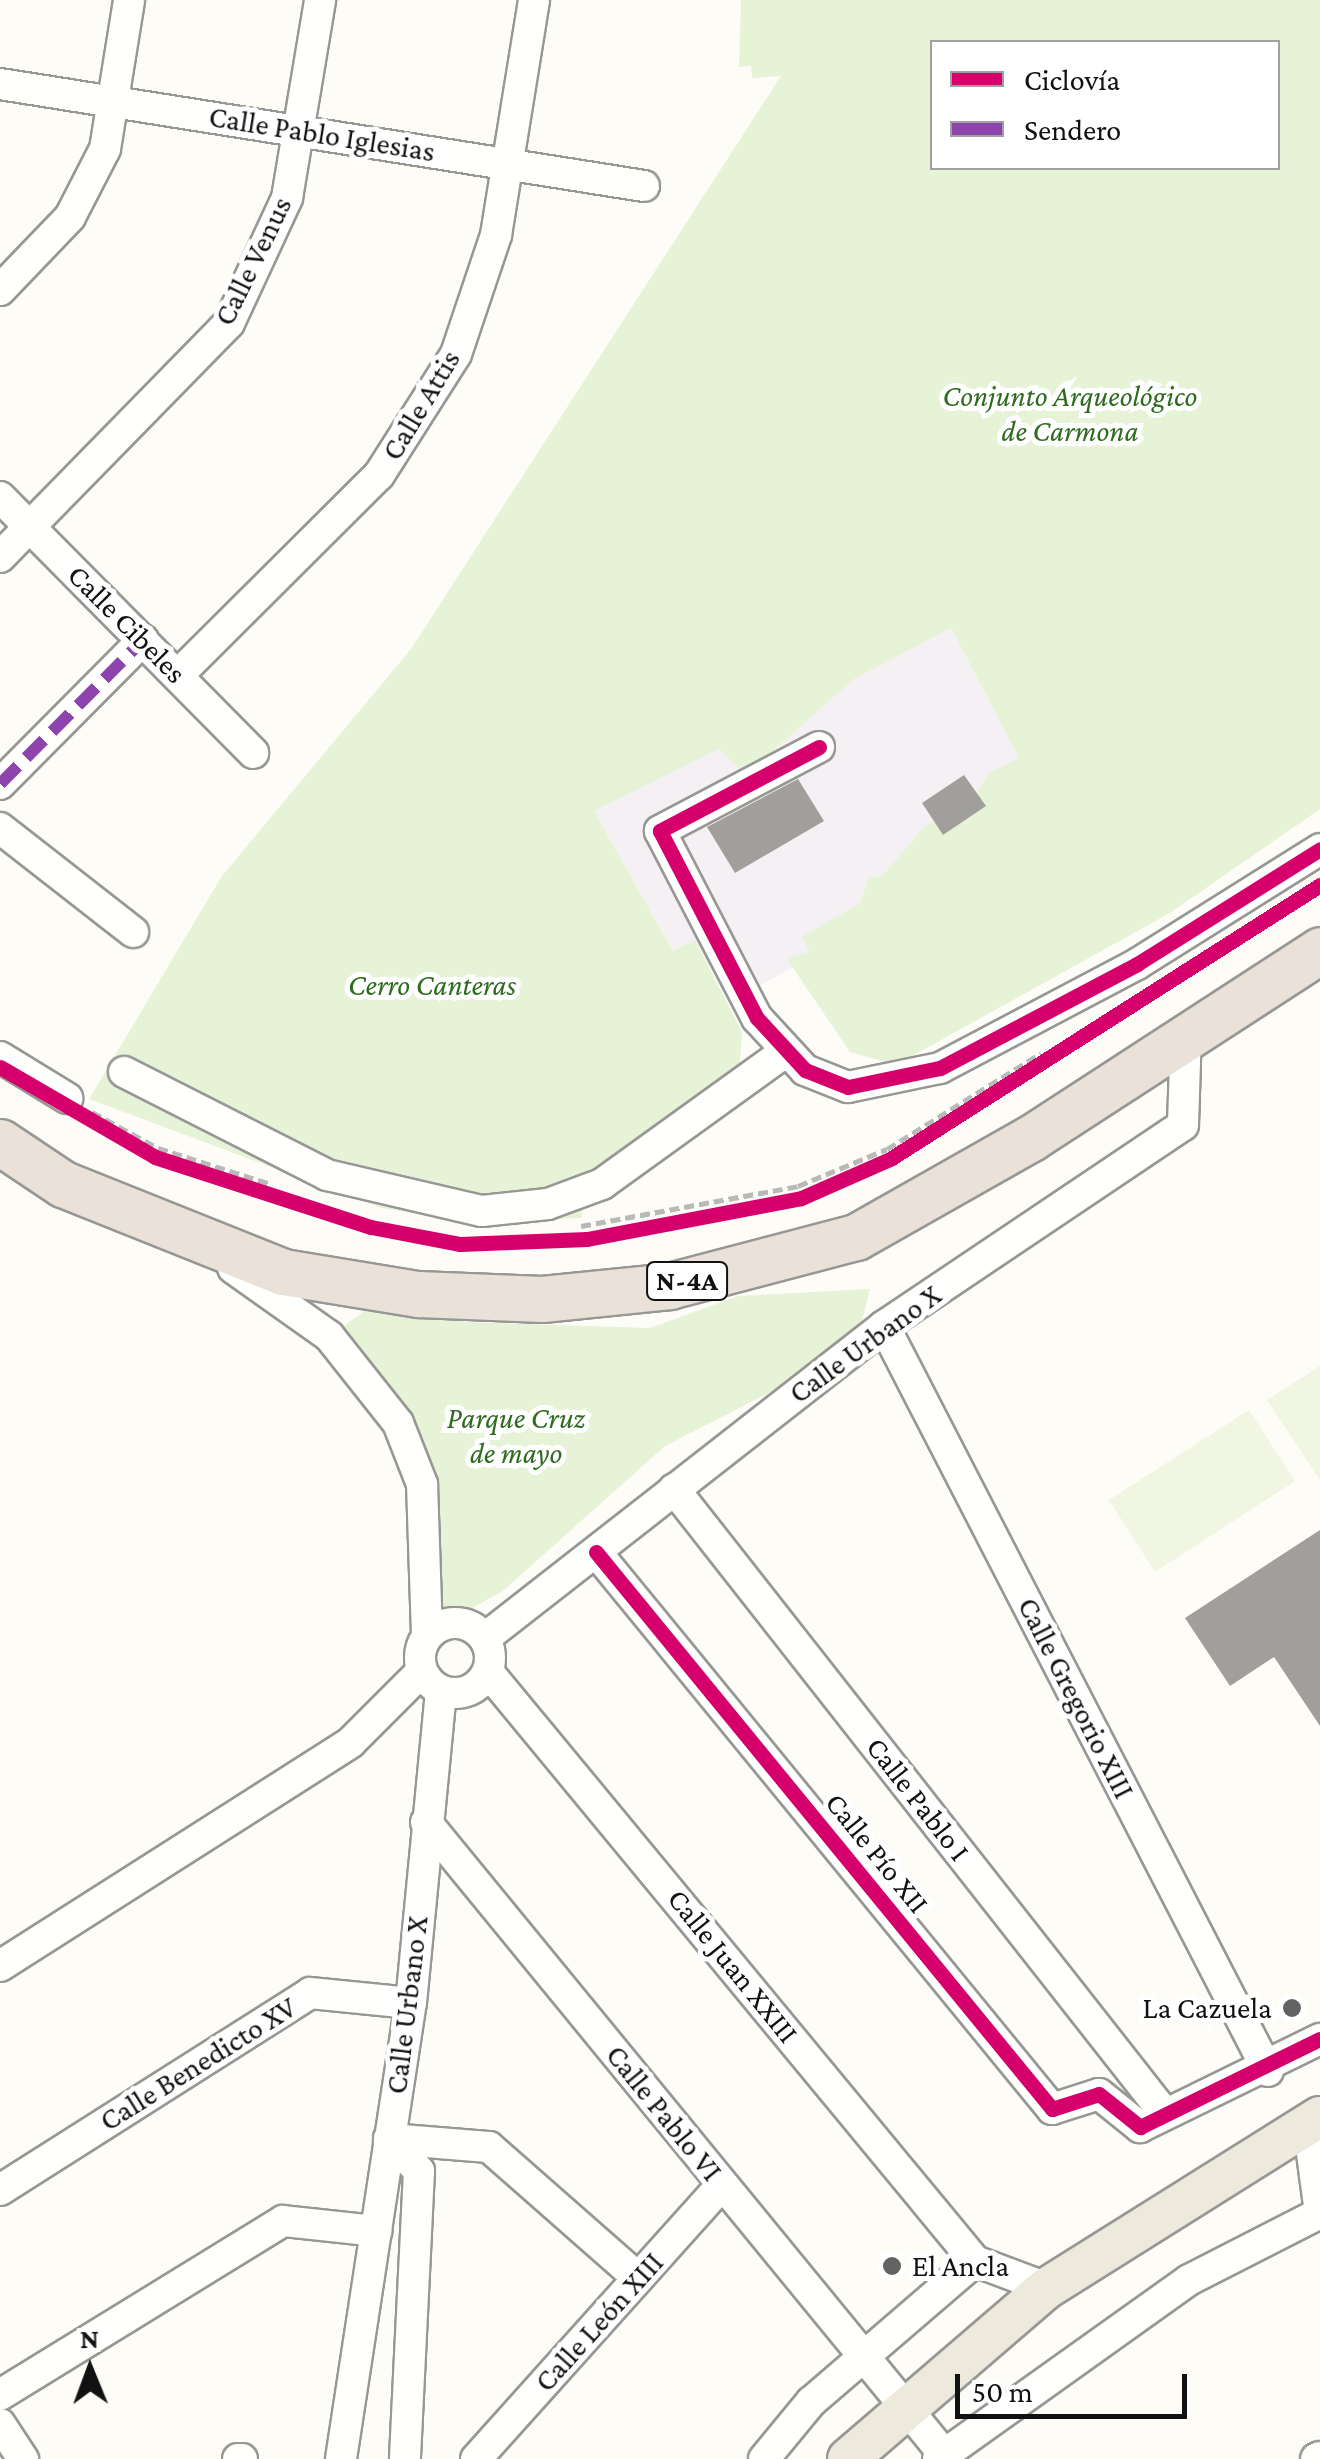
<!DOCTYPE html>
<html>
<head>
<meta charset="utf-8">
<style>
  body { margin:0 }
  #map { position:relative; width:1320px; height:2459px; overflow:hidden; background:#fdfcf7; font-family:"Crimson Pro",serif }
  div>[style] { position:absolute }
  .industrial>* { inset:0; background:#f5f0f3 }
  .green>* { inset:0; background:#e7f3d7 }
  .pitch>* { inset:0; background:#f0f6e1 }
  .building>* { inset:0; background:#a19f9c }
  .path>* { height:5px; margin-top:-2.5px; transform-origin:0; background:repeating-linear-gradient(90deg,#b9b9b8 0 10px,transparent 0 15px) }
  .roads { filter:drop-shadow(2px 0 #979795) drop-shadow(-2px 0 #979795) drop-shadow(0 2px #979795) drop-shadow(0 -2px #979795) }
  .minor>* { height:30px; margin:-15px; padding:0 15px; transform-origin:15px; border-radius:15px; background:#fffffe }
  .minor>.ring { margin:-15px; padding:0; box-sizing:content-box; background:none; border:30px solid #fffffe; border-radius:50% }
  .major>* { height:40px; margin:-20px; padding:0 20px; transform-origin:20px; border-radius:20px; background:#ede9dc }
  .highway>* { height:45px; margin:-22.5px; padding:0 22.5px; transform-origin:22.5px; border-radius:22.5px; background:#eae1d8 }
  .quiet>* { height:12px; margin-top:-6px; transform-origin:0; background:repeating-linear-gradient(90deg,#8e44ad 0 25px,transparent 0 37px) }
  .cycleway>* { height:15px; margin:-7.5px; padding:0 7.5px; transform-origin:7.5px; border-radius:7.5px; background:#d6006c }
  .dots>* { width:28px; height:28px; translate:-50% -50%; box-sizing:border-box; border:5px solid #fff; border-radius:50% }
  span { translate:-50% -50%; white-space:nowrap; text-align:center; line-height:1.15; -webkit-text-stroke:10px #fff; paint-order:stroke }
  .shield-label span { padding:2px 8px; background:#fff; border:2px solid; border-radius:8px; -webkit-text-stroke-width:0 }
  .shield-label { font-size:28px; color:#111; font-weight:700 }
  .street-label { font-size:30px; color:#111 }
  .park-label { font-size:30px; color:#2f6b1f; font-style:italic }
  .poi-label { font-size:30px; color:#111 }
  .right { translate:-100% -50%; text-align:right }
  .left { translate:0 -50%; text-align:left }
  .legend { position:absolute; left:930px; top:40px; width:350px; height:130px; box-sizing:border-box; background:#fff; border:2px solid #a0a0a0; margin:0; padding:12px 18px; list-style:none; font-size:30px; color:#111 }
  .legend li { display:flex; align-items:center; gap:20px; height:50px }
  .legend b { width:50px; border:2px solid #a0a0a0 }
  .north { position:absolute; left:40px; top:2319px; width:100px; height:100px; -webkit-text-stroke:8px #fff; paint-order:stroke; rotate:359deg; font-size:28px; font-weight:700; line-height:40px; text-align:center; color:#111 }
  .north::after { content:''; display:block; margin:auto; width:35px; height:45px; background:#111; clip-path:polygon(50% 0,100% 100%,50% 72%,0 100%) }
  .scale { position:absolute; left:955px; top:2374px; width:232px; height:45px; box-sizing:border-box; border:5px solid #111; border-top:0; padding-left:12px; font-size:30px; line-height:35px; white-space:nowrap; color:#111; -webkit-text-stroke:8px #fff; paint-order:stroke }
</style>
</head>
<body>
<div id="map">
  <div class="industrial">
    <i style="clip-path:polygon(951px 628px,1019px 758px,989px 774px,976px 793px,986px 806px,943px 835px,924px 827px,882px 876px,869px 877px,859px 904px,802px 936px,809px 952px,788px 959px,793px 967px,730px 1003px,695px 941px,674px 952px,594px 811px,719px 749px,747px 774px,854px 679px)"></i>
  </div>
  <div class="green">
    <i style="clip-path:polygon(evenodd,741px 0,1320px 0,1320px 809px,1170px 913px,896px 1065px,850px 1052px,787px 959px,809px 952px,802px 936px,859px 904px,869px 877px,882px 876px,924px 827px,934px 821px,944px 834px,985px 807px,976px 793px,989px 773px,1019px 758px,951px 628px,854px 679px,746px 775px,719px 749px,594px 811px,673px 951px,695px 940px,742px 1032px,740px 1063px,727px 1082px,580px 1196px,582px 1218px,466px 1222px,382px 1208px,89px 1099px,222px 876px,411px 649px,781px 76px,752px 78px,751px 66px,739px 67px,741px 0,932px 42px,1278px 42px,1278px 168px,932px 168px,932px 42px)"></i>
    <i style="clip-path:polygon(870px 1289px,855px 1349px,665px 1446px,504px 1590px,427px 1634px,429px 1559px,398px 1423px,330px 1336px,393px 1290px,464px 1322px,650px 1328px,738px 1296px)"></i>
  </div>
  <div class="pitch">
    <i style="clip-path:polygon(1320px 1366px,1320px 1480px,1267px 1400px)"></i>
    <i style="clip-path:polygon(1249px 1410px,1295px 1481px,1155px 1572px,1109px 1500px)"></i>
  </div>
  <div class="building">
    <i style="clip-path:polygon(964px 775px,986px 806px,943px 835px,922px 803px)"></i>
    <i style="clip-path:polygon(798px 779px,824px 821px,735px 873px,707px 827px)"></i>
    <i style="clip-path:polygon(1320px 1530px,1320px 1726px,1274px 1657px,1230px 1686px,1185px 1618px)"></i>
  </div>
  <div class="path">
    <i style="left:92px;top:1112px;width:75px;rotate:28.6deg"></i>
    <i style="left:158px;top:1148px;width:119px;rotate:17.7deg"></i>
    <i style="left:581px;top:1226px;width:221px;rotate:-10.4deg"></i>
    <i style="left:798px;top:1186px;width:96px;rotate:-22.6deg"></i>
    <i style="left:887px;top:1149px;width:181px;rotate:-31.9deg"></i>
  </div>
  <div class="roads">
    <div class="minor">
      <i style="left:0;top:84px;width:652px;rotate:9deg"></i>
      <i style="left:0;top:290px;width:101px;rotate:-46.2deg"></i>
      <i style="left:70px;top:217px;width:76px;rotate:-62.8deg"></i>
      <i style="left:105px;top:149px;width:151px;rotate:-80.8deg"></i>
      <i style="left:0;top:497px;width:360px;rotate:45.3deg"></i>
      <i style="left:0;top:557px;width:327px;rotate:-45.6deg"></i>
      <i style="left:229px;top:323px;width:138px;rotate:-65.1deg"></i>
      <i style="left:287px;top:198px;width:201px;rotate:-80.5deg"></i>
      <i style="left:178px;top:675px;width:284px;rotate:-44.9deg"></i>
      <i style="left:379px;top:475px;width:143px;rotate:-57.5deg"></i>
      <i style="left:456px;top:354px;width:126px;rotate:-71.4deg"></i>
      <i style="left:496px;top:235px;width:238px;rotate:-80.8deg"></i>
      <i style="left:819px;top:747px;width:180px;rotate:152.2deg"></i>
      <i style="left:660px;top:831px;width:211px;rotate:62.6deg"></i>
      <i style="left:757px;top:1018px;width:71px;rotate:47.3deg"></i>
      <i style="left:805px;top:1070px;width:46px;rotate:21.6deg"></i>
      <i style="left:848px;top:1087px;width:94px;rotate:-11.7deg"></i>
      <i style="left:940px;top:1068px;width:223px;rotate:-27.8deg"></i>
      <i style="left:1137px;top:964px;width:216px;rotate:-32.1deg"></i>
      <i style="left:0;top:784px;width:203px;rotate:-45.2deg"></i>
      <i style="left:0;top:828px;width:169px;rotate:38deg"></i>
      <i style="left:0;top:1057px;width:79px;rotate:31.5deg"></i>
      <i style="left:124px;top:1072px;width:228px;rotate:26.9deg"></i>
      <i style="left:327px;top:1175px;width:159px;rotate:13.1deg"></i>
      <i style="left:482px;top:1211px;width:66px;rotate:-6.1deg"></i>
      <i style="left:548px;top:1204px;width:58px;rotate:-20.3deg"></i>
      <i style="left:602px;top:1184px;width:226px;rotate:-35.8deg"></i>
      <i style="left:233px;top:1268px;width:118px;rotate:35.3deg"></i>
      <i style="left:329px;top:1336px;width:111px;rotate:51.6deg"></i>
      <i style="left:398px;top:1423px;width:66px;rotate:68.5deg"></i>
      <i style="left:422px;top:1484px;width:150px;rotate:88.1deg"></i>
      <i style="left:884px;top:1326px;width:838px;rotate:62.73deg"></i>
      <i style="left:674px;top:1489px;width:790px;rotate:51.84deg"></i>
      <i style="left:596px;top:1552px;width:720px;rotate:50.69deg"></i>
      <i style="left:1052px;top:2109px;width:49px;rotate:-17.7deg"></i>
      <i style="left:1099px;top:2094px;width:53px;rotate:38.8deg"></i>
      <i style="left:1140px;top:2127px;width:200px;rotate:-26.1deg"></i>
      <i class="ring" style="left:420px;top:1623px;width:40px;height:40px"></i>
      <i style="left:485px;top:1638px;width:507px;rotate:-38.02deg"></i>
      <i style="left:884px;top:1326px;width:360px;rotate:-33.9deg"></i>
      <i style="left:1183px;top:1125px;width:93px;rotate:-88.2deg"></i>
      <i style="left:489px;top:1673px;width:763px;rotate:50.43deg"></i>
      <i style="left:426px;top:1822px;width:816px;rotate:50.67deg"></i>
      <i style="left:0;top:1966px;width:416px;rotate:-32.5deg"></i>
      <i style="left:351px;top:1742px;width:99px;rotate:-45deg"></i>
      <i style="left:1308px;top:2124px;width:90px;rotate:82.3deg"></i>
      <i style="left:389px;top:2139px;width:44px;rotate:46.8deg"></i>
      <i style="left:419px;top:2171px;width:288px;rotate:92.8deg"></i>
      <i style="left:389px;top:2139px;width:100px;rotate:4.6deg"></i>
      <i style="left:489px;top:2147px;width:198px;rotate:41.3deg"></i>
      <i style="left:0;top:2190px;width:367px;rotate:-32.4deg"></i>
      <i style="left:310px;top:1993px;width:101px;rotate:5.7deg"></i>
      <i style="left:0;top:2395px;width:332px;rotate:-31.6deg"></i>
      <i style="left:283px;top:2221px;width:94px;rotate:6.1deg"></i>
      <i style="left:0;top:2424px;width:42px;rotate:56.7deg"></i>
      <i style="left:238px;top:2459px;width:4px"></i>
      <i style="left:341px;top:2459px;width:461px;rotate:-81.3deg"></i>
      <i style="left:411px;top:2003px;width:311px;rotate:-84.5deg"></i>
      <i style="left:476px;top:2459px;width:368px;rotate:-48.1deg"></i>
      <i style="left:764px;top:2459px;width:74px;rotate:-50.5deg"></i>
      <i style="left:811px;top:2402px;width:216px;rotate:-40.7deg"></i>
      <i style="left:975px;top:2261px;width:77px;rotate:20.6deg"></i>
      <i style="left:938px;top:2459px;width:308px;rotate:-35.5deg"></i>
      <i style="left:1189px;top:2280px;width:147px;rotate:-27.1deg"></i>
      <i style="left:1316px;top:2459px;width:4px;rotate:-27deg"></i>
    </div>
    <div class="major">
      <i style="left:848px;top:2459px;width:262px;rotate:-40.7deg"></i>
      <i style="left:1047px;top:2288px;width:322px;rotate:-32.1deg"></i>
    </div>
    <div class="highway">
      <i style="left:0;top:1142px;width:76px;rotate:33.7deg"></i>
      <i style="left:63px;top:1184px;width:237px;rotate:21.8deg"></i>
      <i style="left:283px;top:1272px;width:137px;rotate:9.3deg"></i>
      <i style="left:418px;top:1294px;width:124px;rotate:2.3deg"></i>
      <i style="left:542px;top:1299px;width:128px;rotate:-5.8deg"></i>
      <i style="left:669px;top:1286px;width:193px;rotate:-14.7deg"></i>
      <i style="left:856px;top:1237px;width:201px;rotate:-29.5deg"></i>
      <i style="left:1031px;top:1138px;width:345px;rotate:-33deg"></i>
    </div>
  </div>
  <div class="quiet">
    <i style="left:0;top:784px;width:203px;rotate:-45.2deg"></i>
  </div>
  <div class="cycleway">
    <i style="left:819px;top:747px;width:180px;rotate:152.2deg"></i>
    <i style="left:660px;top:831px;width:211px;rotate:62.6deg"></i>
    <i style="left:757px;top:1018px;width:71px;rotate:47.3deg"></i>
    <i style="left:805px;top:1070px;width:46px;rotate:21.6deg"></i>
    <i style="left:848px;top:1087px;width:94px;rotate:-11.7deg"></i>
    <i style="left:940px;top:1068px;width:223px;rotate:-27.8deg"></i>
    <i style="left:1137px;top:964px;width:216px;rotate:-32.1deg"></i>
    <i style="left:0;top:1067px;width:179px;rotate:30.1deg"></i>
    <i style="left:155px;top:1157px;width:227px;rotate:18deg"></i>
    <i style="left:371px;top:1227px;width:91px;rotate:10.8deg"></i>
    <i style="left:460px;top:1244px;width:127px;rotate:-2.3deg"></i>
    <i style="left:587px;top:1239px;width:218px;rotate:-10.8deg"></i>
    <i style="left:801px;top:1198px;width:97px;rotate:-23.7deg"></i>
    <i style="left:890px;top:1159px;width:510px;rotate:-32.51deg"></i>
    <i style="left:596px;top:1552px;width:720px;rotate:50.69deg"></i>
    <i style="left:1052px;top:2109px;width:49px;rotate:-17.7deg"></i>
    <i style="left:1099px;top:2094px;width:53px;rotate:38.8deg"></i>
    <i style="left:1140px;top:2127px;width:200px;rotate:-26.1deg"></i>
  </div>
  <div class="dots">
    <i style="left:1292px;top:2008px;background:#646362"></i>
    <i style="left:892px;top:2266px;background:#646362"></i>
  </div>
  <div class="shield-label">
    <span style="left:687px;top:1281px">N-4A</span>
  </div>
  <div class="street-label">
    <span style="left:322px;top:134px;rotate:9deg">Calle Pablo Iglesias</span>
    <span style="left:253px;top:261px;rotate:-64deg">Calle Venus</span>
    <span style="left:421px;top:405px;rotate:-59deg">Calle Attis</span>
    <span style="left:127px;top:624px;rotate:45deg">Calle Cibeles</span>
    <span style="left:865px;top:1344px;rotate:-36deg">Calle Urbano X</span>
    <span style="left:1076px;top:1698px;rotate:63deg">Calle Gregorio XIII</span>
    <span style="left:918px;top:1799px;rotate:52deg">Calle Pablo I</span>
    <span style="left:877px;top:1853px;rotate:51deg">Calle Pío XII</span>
    <span style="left:733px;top:1966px;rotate:51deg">Calle Juan XXIII</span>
    <span style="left:407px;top:2005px;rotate:-83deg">Calle Urbano X</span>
    <span style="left:198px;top:2064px;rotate:-32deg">Calle Benedicto XV</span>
    <span style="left:664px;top:2113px;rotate:51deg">Calle Pablo VI</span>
    <span style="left:599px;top:2322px;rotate:-48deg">Calle León XIII</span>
  </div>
  <div class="park-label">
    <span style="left:1070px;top:413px">Conjunto Arqueológico<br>de Carmona</span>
    <span style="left:432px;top:985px">Cerro Canteras</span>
    <span style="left:516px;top:1435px">Parque Cruz<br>de mayo</span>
  </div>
  <div class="poi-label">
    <span class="right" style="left:1272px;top:2008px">La Cazuela</span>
    <span class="left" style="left:912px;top:2266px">El Ancla</span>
  </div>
  <ul class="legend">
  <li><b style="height:12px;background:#d6006c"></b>Ciclovía</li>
  <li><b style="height:12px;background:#8e44ad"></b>Sendero</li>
  </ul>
  <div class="north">N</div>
  <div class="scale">50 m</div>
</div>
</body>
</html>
